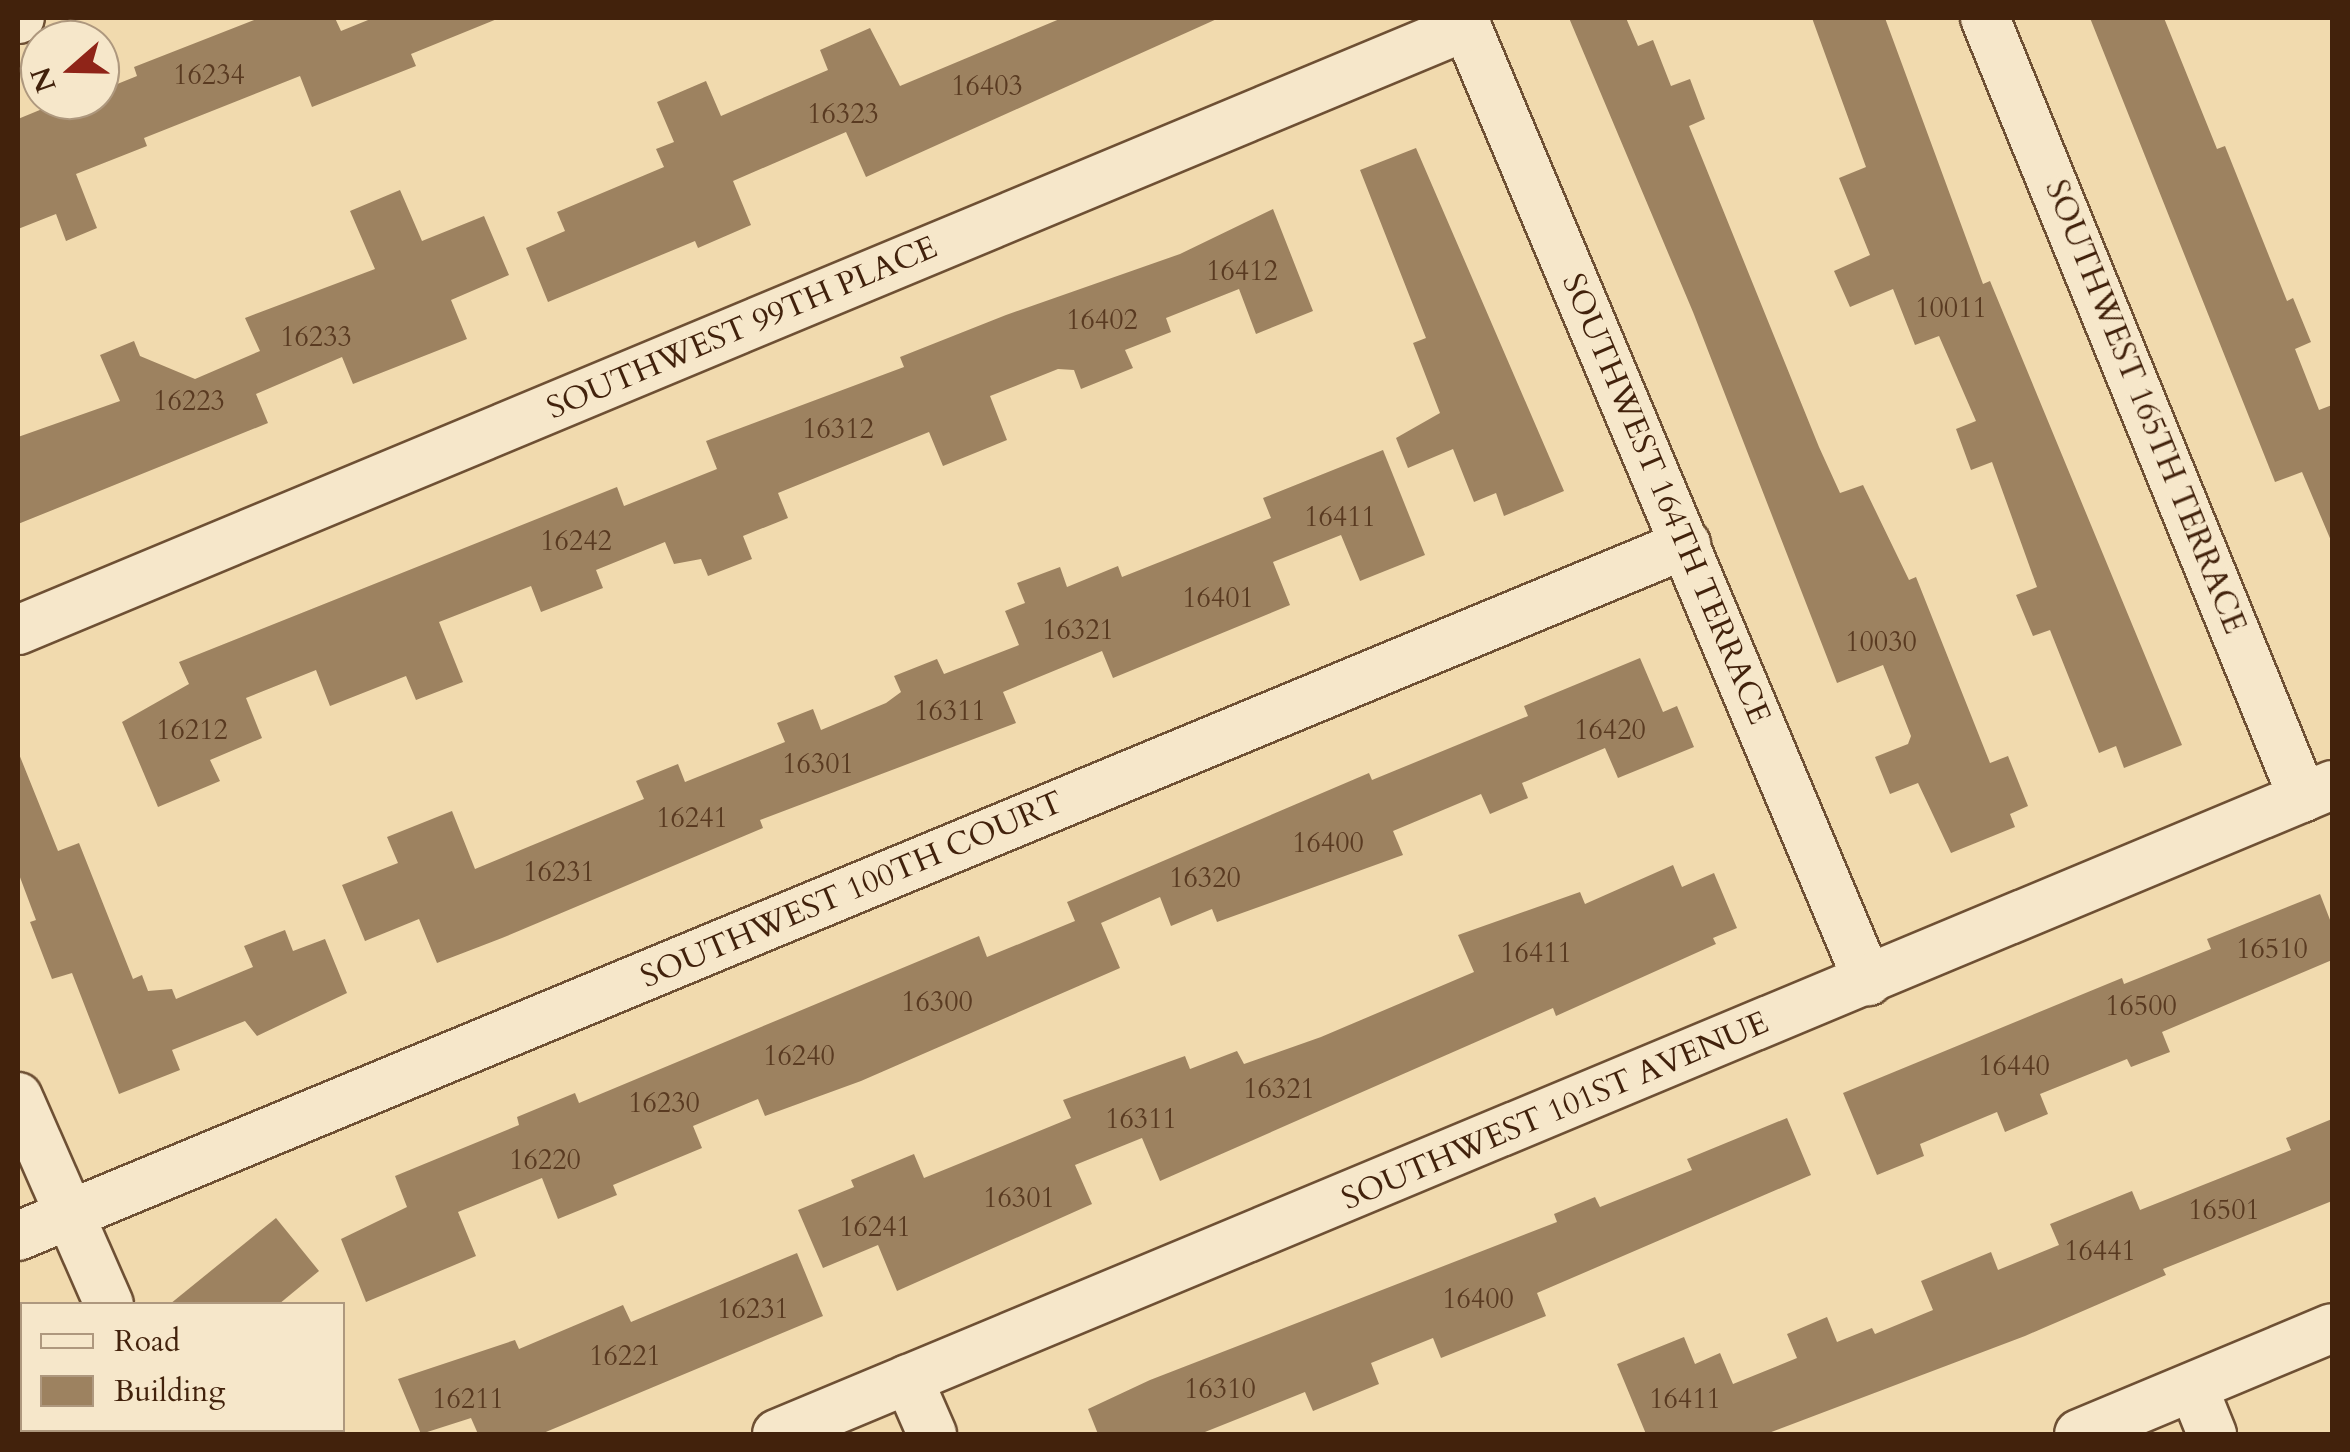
<!DOCTYPE html>
<html>
<head>
<meta charset="utf-8">
<style>
  body { margin:0 }
  #map { position:relative; width:2350px; height:1452px; overflow:hidden; background:#f1daae; font-family:Cardo,serif }
  div>[style] { position:absolute }
  .building>* { inset:0; background:#9d8260 }
  .roads { filter:drop-shadow(2px 0 #6e5034) drop-shadow(-2px 0 #6e5034) drop-shadow(0 2px #6e5034) drop-shadow(0 -2px #6e5034) }
  .minor>* { height:48px; margin:-24px; padding:0 24px; transform-origin:24px; border-radius:24px; background:#f6e7ca }
  span { translate:-50% -50%; white-space:nowrap; text-align:center; line-height:1.15; -webkit-text-stroke:10px #f6e7ca; paint-order:stroke }
  .number-label { font-size:28px; color:#593a21 }
  .number-label span { -webkit-text-stroke-width:0 }
  .street-label { font-size:32px; color:#42220c }
  .frame { position:absolute; inset:0; border:20px solid #42220c; pointer-events:none }
  .legend { position:absolute; left:20px; top:1302px; width:325px; height:130px; box-sizing:border-box; background:#f6e7ca; border:2px solid #ae987e; margin:0; padding:12px 18px; list-style:none; font-size:30px; color:#42220c }
  .legend li { display:flex; align-items:center; gap:20px; height:50px }
  .legend b { width:50px; border:2px solid #ae987e }
  .north { position:absolute; left:20px; top:20px; width:100px; height:100px; box-sizing:border-box; background:#f6e7ca; border:2px solid #ae987e; border-radius:50%; rotate:250deg; font-size:28px; font-weight:700; line-height:40px; text-align:center; color:#42220c }
  .north::after { content:''; display:block; margin:auto; width:35px; height:45px; background:#8f2418; clip-path:polygon(50% 0,100% 100%,50% 72%,0 100%) }
</style>
</head>
<body>
<div id="map">
  <div class="building">
    <i style="clip-path:polygon(259px 18px,335px 18px,341px 31px,373px 18px,497px 19px,411px 54px,416px 66px,312px 107px,300px 76px,144px 138px,147px 146px,76px 174px,97px 228px,66px 241px,56px 214px,18px 229px,18px 119px,64px 100px,100px 100px,100px 91px,137px 76px,134px 67px)"></i>
    <i style="clip-path:polygon(1062px 18px,1219px 18px,866px 177px,846px 132px,733px 181px,751px 225px,698px 248px,695px 241px,548px 302px,526px 248px,565px 231px,557px 212px,664px 167px,656px 149px,674px 142px,657px 102px,706px 81px,721px 116px,828px 70px,820px 50px,870px 28px,900px 86px)"></i>
    <i style="clip-path:polygon(1569px 18px,1626px 18px,1638px 46px,1653px 40px,1671px 86px,1690px 79px,1705px 119px,1689px 126px,1819px 447px,1840px 493px,1863px 485px,1909px 580px,1916px 577px,1990px 763px,2008px 756px,2028px 806px,2010px 814px,2015px 827px,1951px 853px,1918px 783px,1890px 794px,1875px 757px,1908px 744px,1911px 736px,1883px 665px,1837px 683px,1693px 312px)"></i>
    <i style="clip-path:polygon(1812px 18px,1885px 18px,1983px 284px,1990px 281px,2182px 745px,2124px 768px,2116px 746px,2099px 753px,2050px 630px,2033px 636px,2016px 595px,2037px 587px,1992px 462px,1971px 470px,1956px 429px,1976px 421px,1939px 336px,1915px 345px,1893px 289px,1850px 307px,1834px 271px,1870px 255px,1839px 178px,1866px 167px)"></i>
    <i style="clip-path:polygon(2090px 18px,2164px 18px,2217px 149px,2225px 146px,2287px 301px,2293px 298px,2311px 342px,2295px 349px,2319px 410px,2332px 405px,2332px 543px,2302px 472px,2275px 482px)"></i>
    <i style="clip-path:polygon(1416px 148px,1564px 491px,1504px 516px,1496px 493px,1474px 502px,1453px 449px,1408px 468px,1396px 438px,1440px 413px,1413px 343px,1426px 338px,1360px 170px)"></i>
    <i style="clip-path:polygon(400px 190px,422px 241px,484px 216px,509px 275px,451px 300px,467px 339px,353px 384px,342px 357px,256px 394px,268px 423px,18px 524px,18px 437px,120px 401px,100px 355px,134px 341px,140px 356px,195px 379px,260px 351px,245px 318px,375px 269px,350px 211px)"></i>
    <i style="clip-path:polygon(1273px 209px,1313px 311px,1256px 334px,1239px 289px,1166px 318px,1171px 332px,1125px 350px,1133px 368px,1081px 389px,1074px 370px,1058px 369px,990px 396px,1007px 440px,943px 466px,929px 432px,778px 493px,788px 518px,743px 536px,752px 559px,708px 576px,701px 559px,674px 564px,665px 542px,596px 570px,603px 588px,541px 612px,531px 586px,439px 622px,463px 682px,416px 700px,406px 676px,330px 706px,316px 670px,246px 698px,262px 738px,210px 760px,220px 781px,158px 807px,122px 722px,189px 684px,179px 662px,617px 487px,624px 506px,717px 469px,706px 441px,904px 367px,900px 357px,1006px 315px,1180px 254px)"></i>
    <i style="clip-path:polygon(1383px 450px,1425px 555px,1360px 581px,1341px 535px,1273px 562px,1290px 605px,1113px 678px,1102px 651px,1003px 692px,1016px 723px,760px 820px,763px 828px,502px 938px,437px 963px,419px 919px,365px 941px,342px 885px,398px 863px,387px 837px,452px 811px,475px 869px,644px 799px,636px 781px,678px 764px,685px 782px,785px 742px,777px 723px,813px 709px,821px 730px,886px 703px,901px 692px,894px 676px,937px 659px,944px 674px,1019px 645px,1005px 611px,1025px 603px,1017px 583px,1060px 567px,1067px 587px,1118px 566px,1122px 577px,1271px 518px,1263px 498px)"></i>
    <i style="clip-path:polygon(1640px 658px,1663px 712px,1677px 706px,1694px 747px,1618px 778px,1605px 748px,1522px 783px,1528px 798px,1490px 814px,1481px 794px,1393px 831px,1403px 855px,1217px 922px,1212px 909px,1171px 926px,1160px 897px,1101px 923px,1120px 968px,861px 1081px,765px 1116px,758px 1099px,693px 1126px,702px 1148px,613px 1185px,617px 1195px,558px 1219px,542px 1178px,458px 1212px,476px 1256px,366px 1302px,341px 1239px,407px 1207px,395px 1176px,519px 1125px,517px 1117px,575px 1093px,579px 1103px,979px 936px,987px 957px,1075px 921px,1067px 902px,1369px 773px,1372px 780px,1528px 716px,1524px 706px)"></i>
    <i style="clip-path:polygon(19px 754px,58px 851px,79px 843px,133px 979px,142px 975px,148px 991px,172px 989px,176px 999px,253px 967px,244px 946px,285px 930px,293px 951px,325px 939px,347px 993px,257px 1036px,245px 1021px,172px 1050px,180px 1070px,119px 1094px,72px 973px,52px 979px,30px 922px,36px 920px,18px 872px)"></i>
    <i style="clip-path:polygon(1673px 865px,1682px 887px,1714px 873px,1737px 928px,1713px 938px,1716px 944px,1556px 1016px,1553px 1008px,1160px 1181px,1142px 1138px,1075px 1165px,1092px 1204px,897px 1291px,878px 1245px,823px 1268px,798px 1210px,854px 1187px,851px 1180px,914px 1154px,924px 1178px,1071px 1118px,1063px 1100px,1185px 1056px,1190px 1069px,1237px 1051px,1244px 1064px,1321px 1037px,1474px 972px,1458px 935px,1580px 892px,1585px 904px)"></i>
    <i style="clip-path:polygon(2320px 894px,2332px 925px,2332px 960px,2162px 1032px,2170px 1052px,2131px 1067px,2127px 1059px,2040px 1094px,2048px 1114px,2005px 1132px,1997px 1112px,1920px 1144px,1924px 1156px,1877px 1175px,1843px 1093px,2122px 978px,2124px 984px,2211px 949px,2207px 939px)"></i>
    <i style="clip-path:polygon(1787px 1118px,1811px 1175px,1537px 1293px,1546px 1316px,1441px 1358px,1433px 1338px,1371px 1363px,1379px 1384px,1313px 1411px,1305px 1392px,1200px 1434px,1098px 1434px,1088px 1409px,1150px 1380px,1557px 1222px,1554px 1214px,1595px 1197px,1600px 1207px,1692px 1170px,1687px 1159px)"></i>
    <i style="clip-path:polygon(2332px 1119px,2332px 1201px,2163px 1269px,2166px 1275px,2025px 1336px,1766px 1434px,1646px 1434px,1617px 1364px,1684px 1337px,1695px 1364px,1720px 1353px,1733px 1384px,1797px 1358px,1787px 1334px,1827px 1317px,1837px 1342px,1872px 1328px,1875px 1334px,1933px 1310px,1921px 1281px,1991px 1252px,1998px 1270px,2059px 1245px,2050px 1224px,2132px 1191px,2140px 1210px,2291px 1150px,2286px 1138px)"></i>
    <i style="clip-path:polygon(276px 1218px,319px 1271px,279px 1304px,170px 1304px)"></i>
    <i style="clip-path:polygon(797px 1253px,823px 1316px,541px 1434px,478px 1434px,471px 1418px,421px 1434px,398px 1379px,515px 1340px,519px 1349px,623px 1305px,631px 1322px)"></i>
  </div>
  <div class="roads">
    <div class="minor">
      <i style="left:1463px;top:18px;width:1045px;rotate:67.19deg"></i>
      <i style="left:1985px;top:18px;width:842px;rotate:67.82deg"></i>
      <i style="left:18px;top:19px;width:2px;rotate:-27deg"></i>
      <i style="left:18px;top:630px;width:1570px;rotate:-22.63deg"></i>
      <i style="left:18px;top:1097px;width:226px;rotate:66.3deg"></i>
      <i style="left:18px;top:1236px;width:1806px;rotate:-22.53deg"></i>
      <i style="left:908px;top:1379px;width:60px;rotate:66.4deg"></i>
      <i style="left:2193px;top:1387px;width:51px;rotate:68deg"></i>
      <i style="left:160px;top:1430px;width:4px;rotate:63deg"></i>
      <i style="left:777px;top:1434px;width:1685px;rotate:-22.65deg"></i>
      <i style="left:2079px;top:1434px;width:274px;rotate:-22.7deg"></i>
    </div>
  </div>
  <div class="number-label">
    <span style="left:209px;top:75px">16234</span>
    <span style="left:987px;top:86px">16403</span>
    <span style="left:843px;top:114px">16323</span>
    <span style="left:1242px;top:271px">16412</span>
    <span style="left:1951px;top:308px">10011</span>
    <span style="left:1102px;top:320px">16402</span>
    <span style="left:316px;top:337px">16233</span>
    <span style="left:189px;top:401px">16223</span>
    <span style="left:838px;top:429px">16312</span>
    <span style="left:1340px;top:517px">16411</span>
    <span style="left:576px;top:541px">16242</span>
    <span style="left:1218px;top:598px">16401</span>
    <span style="left:1078px;top:630px">16321</span>
    <span style="left:1881px;top:642px">10030</span>
    <span style="left:950px;top:711px">16311</span>
    <span style="left:192px;top:730px">16212</span>
    <span style="left:1610px;top:730px">16420</span>
    <span style="left:818px;top:764px">16301</span>
    <span style="left:692px;top:818px">16241</span>
    <span style="left:1328px;top:843px">16400</span>
    <span style="left:559px;top:872px">16231</span>
    <span style="left:1205px;top:878px">16320</span>
    <span style="left:2272px;top:949px">16510</span>
    <span style="left:1536px;top:953px">16411</span>
    <span style="left:937px;top:1002px">16300</span>
    <span style="left:2141px;top:1006px">16500</span>
    <span style="left:799px;top:1056px">16240</span>
    <span style="left:2014px;top:1066px">16440</span>
    <span style="left:1279px;top:1089px">16321</span>
    <span style="left:664px;top:1103px">16230</span>
    <span style="left:1141px;top:1119px">16311</span>
    <span style="left:545px;top:1160px">16220</span>
    <span style="left:1019px;top:1198px">16301</span>
    <span style="left:2224px;top:1210px">16501</span>
    <span style="left:875px;top:1227px">16241</span>
    <span style="left:2100px;top:1251px">16441</span>
    <span style="left:1478px;top:1299px">16400</span>
    <span style="left:753px;top:1309px">16231</span>
    <span style="left:625px;top:1356px">16221</span>
    <span style="left:1220px;top:1389px">16310</span>
    <span style="left:468px;top:1399px">16211</span>
    <span style="left:1685px;top:1399px">16411</span>
  </div>
  <div class="street-label">
    <span style="left:742px;top:328px;rotate:-23deg">SOUTHWEST 99TH PLACE</span>
    <span style="left:2145px;top:407px;rotate:68deg">SOUTHWEST 165TH TERRACE</span>
    <span style="left:1666px;top:499px;rotate:67deg">SOUTHWEST 164TH TERRACE</span>
    <span style="left:852px;top:890px;rotate:-23deg">SOUTHWEST 100TH COURT</span>
    <span style="left:1555px;top:1111px;rotate:-23deg">SOUTHWEST 101ST AVENUE</span>
  </div>
  <div class="frame"></div>
  <ul class="legend">
  <li><b style="height:12px;background:#f6e7ca"></b>Road</li>
  <li><b style="height:28px;background:#9d8260"></b>Building</li>
  </ul>
  <div class="north">N</div>
</div>
</body>
</html>
